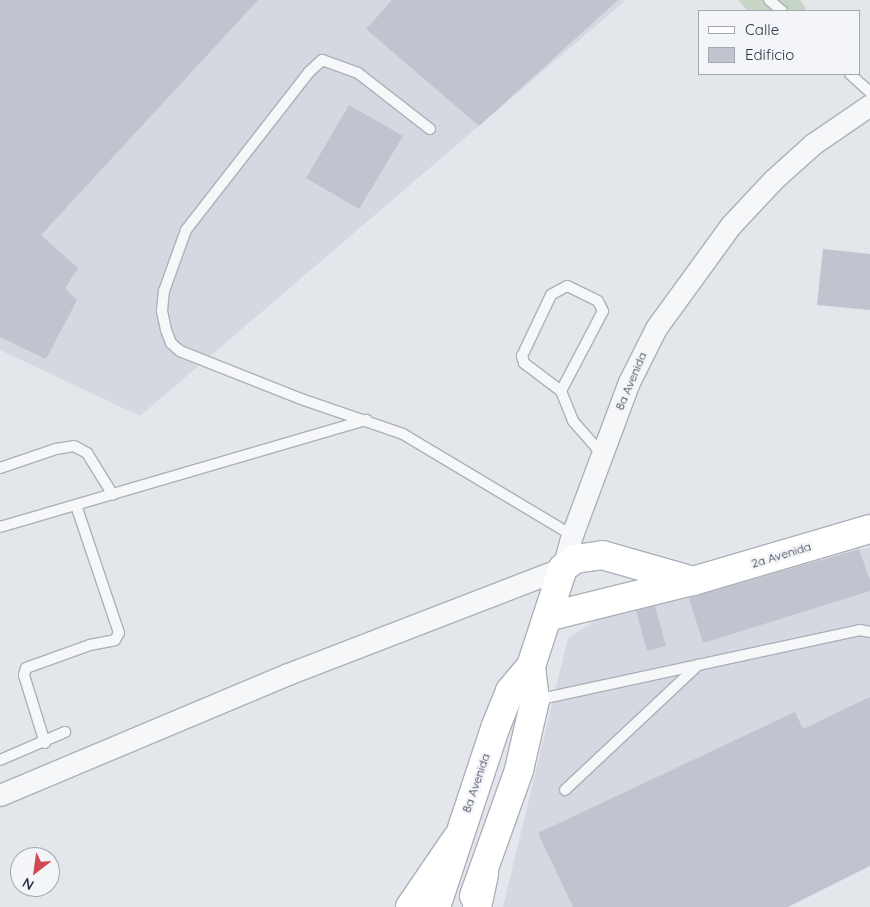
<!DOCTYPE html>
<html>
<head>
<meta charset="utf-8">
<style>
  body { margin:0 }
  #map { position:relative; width:870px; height:907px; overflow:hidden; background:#e3e6eb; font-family:Quicksand,sans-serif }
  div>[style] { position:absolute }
  .built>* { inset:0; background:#d5d8e0 }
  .green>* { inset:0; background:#c7d5c4 }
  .building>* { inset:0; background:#c0c4ce }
  .roads { filter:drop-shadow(1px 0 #acb0b9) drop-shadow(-1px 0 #acb0b9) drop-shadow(0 1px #acb0b9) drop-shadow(0 -1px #acb0b9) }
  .service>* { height:10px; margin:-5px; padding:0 5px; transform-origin:5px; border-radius:5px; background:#f6f7f9 }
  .minor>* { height:21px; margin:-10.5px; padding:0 10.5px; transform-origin:10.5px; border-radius:10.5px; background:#f6f7f9 }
  .primary>* { height:28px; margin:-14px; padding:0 14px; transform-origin:14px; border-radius:14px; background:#fff }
  .trunk>* { height:28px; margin:-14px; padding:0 14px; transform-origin:14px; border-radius:14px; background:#fff }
  span { translate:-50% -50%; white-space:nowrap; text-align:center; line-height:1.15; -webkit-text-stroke:5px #f3f5f8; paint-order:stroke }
  .street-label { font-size:12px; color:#2b3144 }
  .legend { position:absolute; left:698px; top:10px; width:162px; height:65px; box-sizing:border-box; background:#f3f5f8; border:1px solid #a3a7b0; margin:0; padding:6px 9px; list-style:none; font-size:15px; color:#2b3144 }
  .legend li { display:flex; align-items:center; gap:10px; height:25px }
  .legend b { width:25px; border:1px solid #a3a7b0 }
  .north { position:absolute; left:10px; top:847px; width:50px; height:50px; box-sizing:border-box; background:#f3f5f8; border:1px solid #a3a7b0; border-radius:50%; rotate:210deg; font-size:14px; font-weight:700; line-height:20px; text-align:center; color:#2b3144 }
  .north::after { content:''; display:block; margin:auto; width:18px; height:22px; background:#d04850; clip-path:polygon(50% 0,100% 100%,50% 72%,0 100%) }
</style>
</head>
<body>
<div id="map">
  <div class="built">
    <i style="clip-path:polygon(0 0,626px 0,140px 416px,0 350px)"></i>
    <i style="clip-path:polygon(870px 547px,870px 808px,658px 907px,503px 907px,568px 638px,598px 619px)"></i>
  </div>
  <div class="green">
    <i style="clip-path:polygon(738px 0,800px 0,806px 8px,803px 11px,748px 11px)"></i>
  </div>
  <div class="building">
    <i style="clip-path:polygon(0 0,258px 0,41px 235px,78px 268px,65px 288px,77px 300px,46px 359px,0 337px)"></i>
    <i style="clip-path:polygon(392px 0,618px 0,479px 126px,366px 29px)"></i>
    <i style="clip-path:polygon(349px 105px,403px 136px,359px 209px,306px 178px)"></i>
    <i style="clip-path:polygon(823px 249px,870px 254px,870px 310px,817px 305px)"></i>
    <i style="clip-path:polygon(859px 549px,870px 580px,870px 591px,703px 643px,689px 598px)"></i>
    <i style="clip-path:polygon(655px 606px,666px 646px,647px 651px,636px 611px)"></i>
    <i style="clip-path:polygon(870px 697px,870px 866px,788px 907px,573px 907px,538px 833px,795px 712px,803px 729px)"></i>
  </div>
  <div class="roads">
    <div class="service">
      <i style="left:769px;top:0;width:17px;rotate:40deg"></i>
      <i style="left:850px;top:74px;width:27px;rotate:42deg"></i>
      <i style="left:430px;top:129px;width:91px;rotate:-142.1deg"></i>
      <i style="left:358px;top:73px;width:38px;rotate:-160deg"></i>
      <i style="left:322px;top:60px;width:18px;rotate:137deg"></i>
      <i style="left:309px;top:72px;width:200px;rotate:127.9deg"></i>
      <i style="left:186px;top:230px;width:65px;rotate:109.8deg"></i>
      <i style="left:164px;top:291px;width:20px;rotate:96deg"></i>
      <i style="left:162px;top:311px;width:19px;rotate:78deg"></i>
      <i style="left:166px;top:330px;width:14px;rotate:69deg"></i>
      <i style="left:171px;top:343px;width:12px;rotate:42deg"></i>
      <i style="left:180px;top:351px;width:130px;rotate:21.6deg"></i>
      <i style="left:301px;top:399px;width:108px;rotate:18.9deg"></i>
      <i style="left:403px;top:434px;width:197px;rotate:30.9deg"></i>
      <i style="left:561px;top:391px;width:90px;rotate:-62.3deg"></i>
      <i style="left:603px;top:311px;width:11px;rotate:-117deg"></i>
      <i style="left:598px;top:301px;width:34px;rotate:-154deg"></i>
      <i style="left:567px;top:286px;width:18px;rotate:151deg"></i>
      <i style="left:551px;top:295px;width:68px;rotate:115.4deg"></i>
      <i style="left:522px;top:356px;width:7px;rotate:74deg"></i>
      <i style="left:524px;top:363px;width:46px;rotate:37.1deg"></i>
      <i style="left:561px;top:391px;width:32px;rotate:68deg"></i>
      <i style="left:573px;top:421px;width:44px;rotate:48.7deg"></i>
      <i style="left:0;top:468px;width:59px;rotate:-18.7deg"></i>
      <i style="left:56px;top:449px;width:18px;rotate:-9deg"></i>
      <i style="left:74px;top:446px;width:15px;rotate:28deg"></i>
      <i style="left:87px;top:453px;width:49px;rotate:58.2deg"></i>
      <i style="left:0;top:527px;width:382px;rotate:-16.3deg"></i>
      <i style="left:536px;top:700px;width:330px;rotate:-12.2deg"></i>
      <i style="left:859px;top:630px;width:11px;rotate:10deg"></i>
      <i style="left:45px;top:743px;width:71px;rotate:-107.2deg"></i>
      <i style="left:24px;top:675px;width:7px;rotate:-74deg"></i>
      <i style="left:26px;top:668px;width:68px;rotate:-19.8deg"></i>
      <i style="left:90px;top:645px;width:25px;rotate:-11deg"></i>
      <i style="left:115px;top:640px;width:8px;rotate:-60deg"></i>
      <i style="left:119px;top:633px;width:135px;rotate:-108.6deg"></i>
      <i style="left:0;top:760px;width:71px;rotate:-23.3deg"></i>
      <i style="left:565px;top:790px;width:183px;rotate:-43.2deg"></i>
    </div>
    <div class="minor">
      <i style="left:0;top:795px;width:312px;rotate:-22.8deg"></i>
      <i style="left:288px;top:674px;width:295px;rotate:-21.1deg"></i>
      <i style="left:563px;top:568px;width:34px;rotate:-75deg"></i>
      <i style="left:572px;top:535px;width:163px;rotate:-69.6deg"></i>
      <i style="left:629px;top:382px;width:60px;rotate:-63.4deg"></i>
      <i style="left:656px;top:328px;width:126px;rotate:-54deg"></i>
      <i style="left:730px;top:226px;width:63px;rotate:-46.9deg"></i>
      <i style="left:773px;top:180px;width:54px;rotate:-42deg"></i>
      <i style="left:813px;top:144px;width:69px;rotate:-34.4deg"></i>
    </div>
    <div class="primary">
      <i style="left:547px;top:617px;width:150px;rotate:-13.9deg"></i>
      <i style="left:693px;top:581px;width:184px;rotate:-16.4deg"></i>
      <i style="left:474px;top:896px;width:134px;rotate:-70.3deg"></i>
      <i style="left:519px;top:770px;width:72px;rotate:-77.1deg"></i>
      <i style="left:535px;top:700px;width:34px;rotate:-97deg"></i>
      <i style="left:436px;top:907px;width:191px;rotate:-71.7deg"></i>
      <i style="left:496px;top:726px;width:38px;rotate:-68deg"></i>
      <i style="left:510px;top:691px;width:33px;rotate:-50deg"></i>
      <i style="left:531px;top:666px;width:103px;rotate:-71.9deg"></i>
      <i style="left:563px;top:568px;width:15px;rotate:-37deg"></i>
      <i style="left:575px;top:559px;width:27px;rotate:-8deg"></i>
      <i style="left:602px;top:555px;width:95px;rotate:15.9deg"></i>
    </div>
    <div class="trunk">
      <i style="left:410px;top:907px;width:83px;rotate:-55.7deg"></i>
      <i style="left:477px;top:907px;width:34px;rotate:-78deg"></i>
    </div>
  </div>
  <div class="street-label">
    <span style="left:631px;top:381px;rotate:-67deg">8a Avenida</span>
    <span style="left:781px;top:555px;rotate:-17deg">2a Avenida</span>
    <span style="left:476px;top:783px;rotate:-71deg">8a Avenida</span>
  </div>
  <ul class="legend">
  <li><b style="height:6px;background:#fff"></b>Calle</li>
  <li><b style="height:14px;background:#c0c4ce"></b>Edificio</li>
  </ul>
  <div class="north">N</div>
</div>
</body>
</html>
